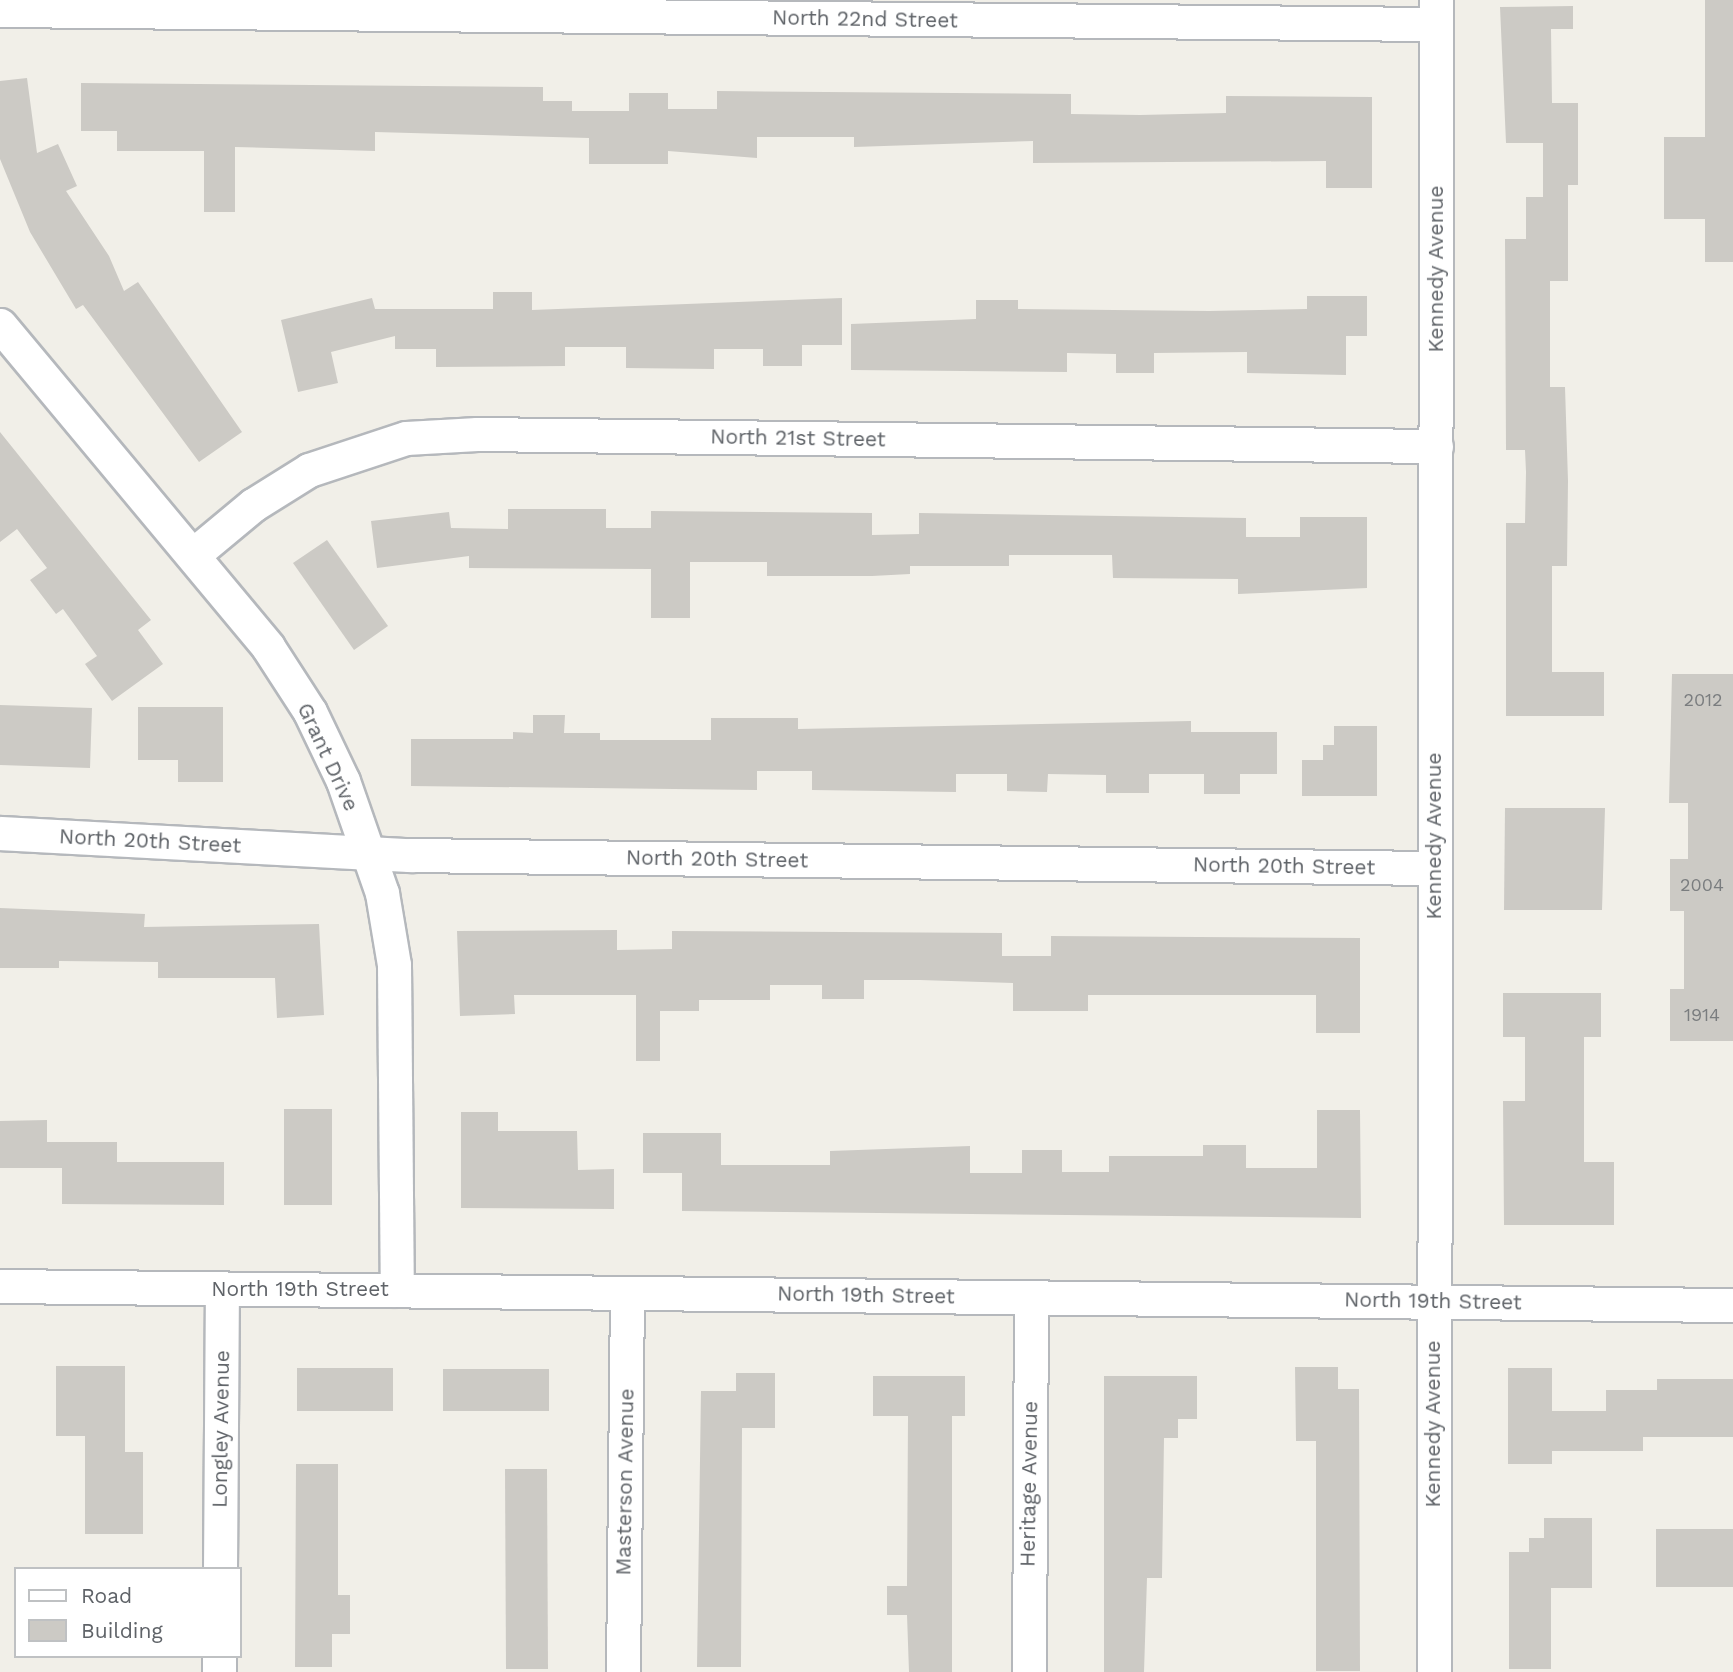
<!DOCTYPE html>
<html>
<head>
<meta charset="utf-8">
<style>
  body { margin:0 }
  #map { position:relative; width:1733px; height:1672px; overflow:hidden; background:#f1efe8; font-family:"Work Sans",sans-serif }
  div>[style] { position:absolute }
  .building>* { inset:0; background:#cccac5 }
  .roads { filter:drop-shadow(2px 0 #b5b8bc) drop-shadow(-2px 0 #b5b8bc) drop-shadow(0 2px #b5b8bc) drop-shadow(0 -2px #b5b8bc) }
  .minor>* { height:33px; margin:-16.5px; padding:0 16.5px; transform-origin:16.5px; border-radius:16.5px; background:#fff }
  span { translate:-50% -50%; white-space:nowrap; text-align:center; line-height:1.15; -webkit-text-stroke:5px #fff; paint-order:stroke }
  .number-label { font-size:18px; color:#7a7d7f }
  .number-label span { -webkit-text-stroke-width:0 }
  .street-label { font-size:21px; color:#5f6368 }
  .legend { position:absolute; left:14px; top:1567px; width:228px; height:91px; box-sizing:border-box; background:#fff; border:2px solid #bfc1c3; margin:0; padding:9px 12px; list-style:none; font-size:21px; color:#5f6368 }
  .legend li { display:flex; align-items:center; gap:14px; height:35px }
  .legend b { width:35px; border:2px solid #bfc1c3 }
</style>
</head>
<body>
<div id="map">
  <div class="building">
    <i style="clip-path:polygon(1705px 0,1733px 0,1733px 262px,1705px 262px,1705px 219px,1664px 219px,1664px 137px,1705px 137px)"></i>
    <i style="clip-path:polygon(1573px 6px,1573px 29px,1551px 29px,1552px 103px,1578px 103px,1578px 185px,1568px 185px,1568px 281px,1550px 281px,1550px 387px,1565px 387px,1568px 481px,1567px 566px,1552px 566px,1552px 672px,1604px 672px,1604px 716px,1506px 716px,1506px 523px,1525px 523px,1526px 472px,1525px 450px,1506px 450px,1505px 239px,1526px 239px,1526px 197px,1543px 197px,1543px 143px,1506px 143px,1500px 7px)"></i>
    <i style="clip-path:polygon(27px 78px,37px 153px,58px 144px,77px 186px,66px 191px,109px 256px,124px 291px,138px 282px,242px 432px,199px 462px,83px 305px,76px 309px,30px 232px,0 159px,0 81px)"></i>
    <i style="clip-path:polygon(81px 83px,543px 87px,543px 101px,572px 101px,572px 111px,629px 111px,629px 93px,668px 93px,668px 109px,717px 109px,717px 91px,1071px 94px,1071px 114px,1140px 115px,1226px 113px,1226px 96px,1372px 97px,1372px 188px,1326px 188px,1326px 161px,1033px 163px,1033px 141px,854px 147px,854px 137px,757px 137px,757px 158px,668px 151px,668px 164px,589px 164px,589px 138px,375px 132px,375px 151px,235px 147px,235px 212px,204px 212px,204px 151px,117px 151px,117px 131px,81px 131px)"></i>
    <i style="clip-path:polygon(493px 292px,532px 292px,532px 310px,842px 298px,842px 345px,802px 345px,802px 366px,763px 366px,763px 349px,714px 349px,714px 369px,626px 368px,626px 347px,565px 347px,565px 366px,436px 367px,436px 349px,395px 349px,395px 336px,331px 352px,338px 383px,298px 392px,281px 320px,372px 298px,375px 309px,493px 309px)"></i>
    <i style="clip-path:polygon(1307px 296px,1367px 296px,1367px 336px,1346px 336px,1346px 375px,1247px 373px,1247px 352px,1154px 353px,1154px 373px,1116px 373px,1116px 354px,1067px 353px,1067px 372px,851px 370px,851px 324px,976px 319px,976px 300px,1018px 300px,1018px 309px,1209px 311px,1307px 309px)"></i>
    <i style="clip-path:polygon(0 432px,151px 620px,138px 630px,163px 664px,112px 701px,85px 664px,97px 656px,63px 609px,56px 614px,30px 580px,47px 568px,17px 529px,0 542px)"></i>
    <i style="clip-path:polygon(508px 509px,606px 509px,606px 528px,651px 528px,651px 511px,872px 513px,872px 535px,919px 534px,919px 513px,1246px 518px,1246px 537px,1300px 537px,1300px 517px,1367px 517px,1367px 588px,1238px 594px,1238px 579px,1113px 578px,1112px 555px,1009px 555px,1009px 566px,910px 566px,910px 574px,872px 576px,767px 576px,767px 562px,690px 562px,690px 618px,651px 618px,651px 569px,469px 568px,469px 556px,377px 568px,371px 521px,449px 512px,451px 528px,508px 529px)"></i>
    <i style="clip-path:polygon(327px 540px,388px 626px,354px 650px,293px 563px)"></i>
    <i style="clip-path:polygon(1672px 674px,1733px 674px,1733px 1041px,1670px 1041px,1670px 989px,1684px 989px,1684px 911px,1670px 911px,1670px 859px,1688px 859px,1688px 803px,1669px 803px)"></i>
    <i style="clip-path:polygon(0 705px,92px 708px,90px 768px,0 765px)"></i>
    <i style="clip-path:polygon(138px 707px,223px 707px,223px 782px,178px 782px,178px 760px,138px 760px)"></i>
    <i style="clip-path:polygon(533px 715px,565px 715px,564px 733px,600px 733px,600px 740px,711px 740px,711px 718px,798px 718px,798px 729px,1191px 721px,1191px 732px,1277px 732px,1277px 774px,1240px 774px,1240px 794px,1204px 794px,1204px 774px,1149px 774px,1149px 793px,1106px 793px,1106px 775px,1048px 774px,1047px 792px,1007px 791px,1007px 774px,956px 774px,956px 792px,812px 790px,812px 771px,757px 771px,757px 790px,411px 786px,411px 739px,513px 739px,513px 732px,533px 733px)"></i>
    <i style="clip-path:polygon(1334px 726px,1377px 726px,1377px 796px,1302px 796px,1302px 760px,1323px 760px,1323px 745px,1334px 745px)"></i>
    <i style="clip-path:polygon(1505px 808px,1605px 808px,1602px 910px,1504px 910px)"></i>
    <i style="clip-path:polygon(0 908px,145px 914px,144px 927px,319px 924px,324px 1015px,277px 1018px,275px 978px,158px 978px,158px 962px,59px 961px,59px 968px,0 968px)"></i>
    <i style="clip-path:polygon(617px 930px,617px 950px,672px 949px,672px 931px,1002px 933px,1002px 956px,1051px 956px,1051px 936px,1360px 938px,1360px 1033px,1316px 1033px,1316px 995px,1088px 995px,1088px 1011px,1013px 1011px,1013px 983px,920px 980px,864px 980px,864px 999px,822px 999px,822px 985px,770px 985px,770px 1000px,699px 1000px,699px 1011px,660px 1011px,660px 1061px,636px 1061px,636px 995px,514px 995px,515px 1014px,460px 1016px,457px 931px)"></i>
    <i style="clip-path:polygon(1503px 993px,1601px 993px,1601px 1037px,1584px 1037px,1584px 1162px,1614px 1162px,1614px 1225px,1504px 1225px,1503px 1101px,1525px 1101px,1525px 1037px,1503px 1037px)"></i>
    <i style="clip-path:polygon(284px 1109px,332px 1109px,332px 1205px,284px 1205px)"></i>
    <i style="clip-path:polygon(1317px 1110px,1360px 1110px,1361px 1218px,682px 1211px,682px 1173px,643px 1173px,643px 1133px,721px 1133px,721px 1165px,830px 1165px,830px 1151px,970px 1146px,970px 1173px,1022px 1173px,1022px 1150px,1062px 1150px,1062px 1172px,1109px 1172px,1109px 1156px,1203px 1156px,1203px 1145px,1246px 1145px,1246px 1168px,1317px 1168px)"></i>
    <i style="clip-path:polygon(461px 1112px,498px 1112px,498px 1131px,577px 1131px,578px 1170px,614px 1169px,614px 1209px,461px 1208px)"></i>
    <i style="clip-path:polygon(47px 1120px,47px 1142px,117px 1142px,117px 1162px,224px 1162px,224px 1205px,62px 1204px,62px 1168px,0 1168px,0 1121px)"></i>
    <i style="clip-path:polygon(56px 1366px,125px 1366px,125px 1452px,143px 1452px,143px 1534px,85px 1534px,85px 1436px,56px 1436px)"></i>
    <i style="clip-path:polygon(1295px 1367px,1338px 1367px,1338px 1389px,1359px 1389px,1360px 1671px,1316px 1671px,1316px 1441px,1296px 1441px)"></i>
    <i style="clip-path:polygon(297px 1368px,393px 1368px,393px 1411px,297px 1411px)"></i>
    <i style="clip-path:polygon(1508px 1368px,1552px 1368px,1552px 1411px,1606px 1411px,1606px 1390px,1657px 1390px,1657px 1379px,1733px 1379px,1733px 1437px,1643px 1437px,1643px 1451px,1552px 1451px,1552px 1464px,1508px 1464px)"></i>
    <i style="clip-path:polygon(443px 1369px,549px 1369px,549px 1411px,443px 1411px)"></i>
    <i style="clip-path:polygon(736px 1373px,775px 1373px,775px 1428px,742px 1428px,741px 1667px,697px 1667px,701px 1391px,736px 1391px)"></i>
    <i style="clip-path:polygon(873px 1376px,965px 1376px,965px 1416px,952px 1416px,952px 1672px,909px 1672px,907px 1615px,887px 1615px,887px 1586px,907px 1586px,908px 1416px,873px 1416px)"></i>
    <i style="clip-path:polygon(1104px 1376px,1197px 1376px,1197px 1419px,1178px 1419px,1178px 1438px,1164px 1438px,1162px 1578px,1147px 1578px,1144px 1672px,1104px 1672px)"></i>
    <i style="clip-path:polygon(296px 1464px,338px 1464px,338px 1595px,350px 1595px,350px 1634px,332px 1634px,332px 1667px,295px 1667px)"></i>
    <i style="clip-path:polygon(505px 1469px,547px 1469px,548px 1669px,506px 1669px)"></i>
    <i style="clip-path:polygon(1544px 1518px,1592px 1518px,1592px 1588px,1551px 1588px,1551px 1669px,1509px 1669px,1509px 1552px,1529px 1552px,1529px 1538px,1544px 1538px)"></i>
    <i style="clip-path:polygon(1656px 1529px,1733px 1529px,1733px 1587px,1656px 1587px)"></i>
  </div>
  <div class="roads">
    <div class="minor">
      <i style="left:0;top:10px;width:1436px;rotate:0.56deg"></i>
      <i style="left:0;top:325px;width:419px;rotate:50.2deg"></i>
      <i style="left:268px;top:647px;width:77px;rotate:57.1deg"></i>
      <i style="left:310px;top:712px;width:76px;rotate:64.4deg"></i>
      <i style="left:343px;top:781px;width:119px;rotate:70.8deg"></i>
      <i style="left:382px;top:893px;width:73px;rotate:80.5deg"></i>
      <i style="left:394px;top:965px;width:325px;rotate:89.5deg"></i>
      <i style="left:194px;top:554px;width:77px;rotate:-39.7deg"></i>
      <i style="left:253px;top:505px;width:66px;rotate:-32deg"></i>
      <i style="left:309px;top:470px;width:102px;rotate:-18.3deg"></i>
      <i style="left:406px;top:438px;width:71px;rotate:-3.2deg"></i>
      <i style="left:477px;top:434px;width:959px;rotate:0.72deg"></i>
      <i style="left:0;top:833px;width:411px;rotate:3.1deg"></i>
      <i style="left:410px;top:855px;width:1024px;rotate:0.73deg"></i>
      <i style="left:0;top:1286px;width:1733px;rotate:0.63deg"></i>
      <i style="left:220px;top:1569px;width:280px;rotate:-89.6deg"></i>
      <i style="left:219px;top:1672px;width:16px;rotate:-90deg"></i>
      <i style="left:623px;top:1672px;width:379px;rotate:-89.4deg"></i>
      <i style="left:1029px;top:1672px;width:375px;rotate:-89.7deg"></i>
      <i style="left:1434px;top:1672px;width:1672px;rotate:-89.93deg"></i>
    </div>
  </div>
  <div class="number-label">
    <span style="left:1703px;top:700px">2012</span>
    <span style="left:1702px;top:885px">2004</span>
    <span style="left:1702px;top:1015px">1914</span>
  </div>
  <div class="street-label">
    <span style="left:865px;top:19px;rotate:1deg">North 22nd Street</span>
    <span style="left:1436px;top:269px;rotate:-90deg">Kennedy Avenue</span>
    <span style="left:798px;top:438px;rotate:1deg">North 21st Street</span>
    <span style="left:328px;top:757px;rotate:65deg">Grant Drive</span>
    <span style="left:1434px;top:836px;rotate:-90deg">Kennedy Avenue</span>
    <span style="left:150px;top:841px;rotate:3deg">North 20th Street</span>
    <span style="left:717px;top:859px;rotate:1deg">North 20th Street</span>
    <span style="left:1284px;top:866px;rotate:1deg">North 20th Street</span>
    <span style="left:300px;top:1289px">North 19th Street</span>
    <span style="left:866px;top:1295px;rotate:1deg">North 19th Street</span>
    <span style="left:1433px;top:1301px;rotate:1deg">North 19th Street</span>
    <span style="left:1433px;top:1424px;rotate:-90deg">Kennedy Avenue</span>
    <span style="left:221px;top:1429px;rotate:-89deg">Longley Avenue</span>
    <span style="left:625px;top:1482px;rotate:-89deg">Masterson Avenue</span>
    <span style="left:1029px;top:1484px;rotate:-89deg">Heritage Avenue</span>
  </div>
  <ul class="legend">
  <li><b style="height:9px;background:#fff"></b>Road</li>
  <li><b style="height:19px;background:#cccac5"></b>Building</li>
  </ul>
</div>
</body>
</html>
